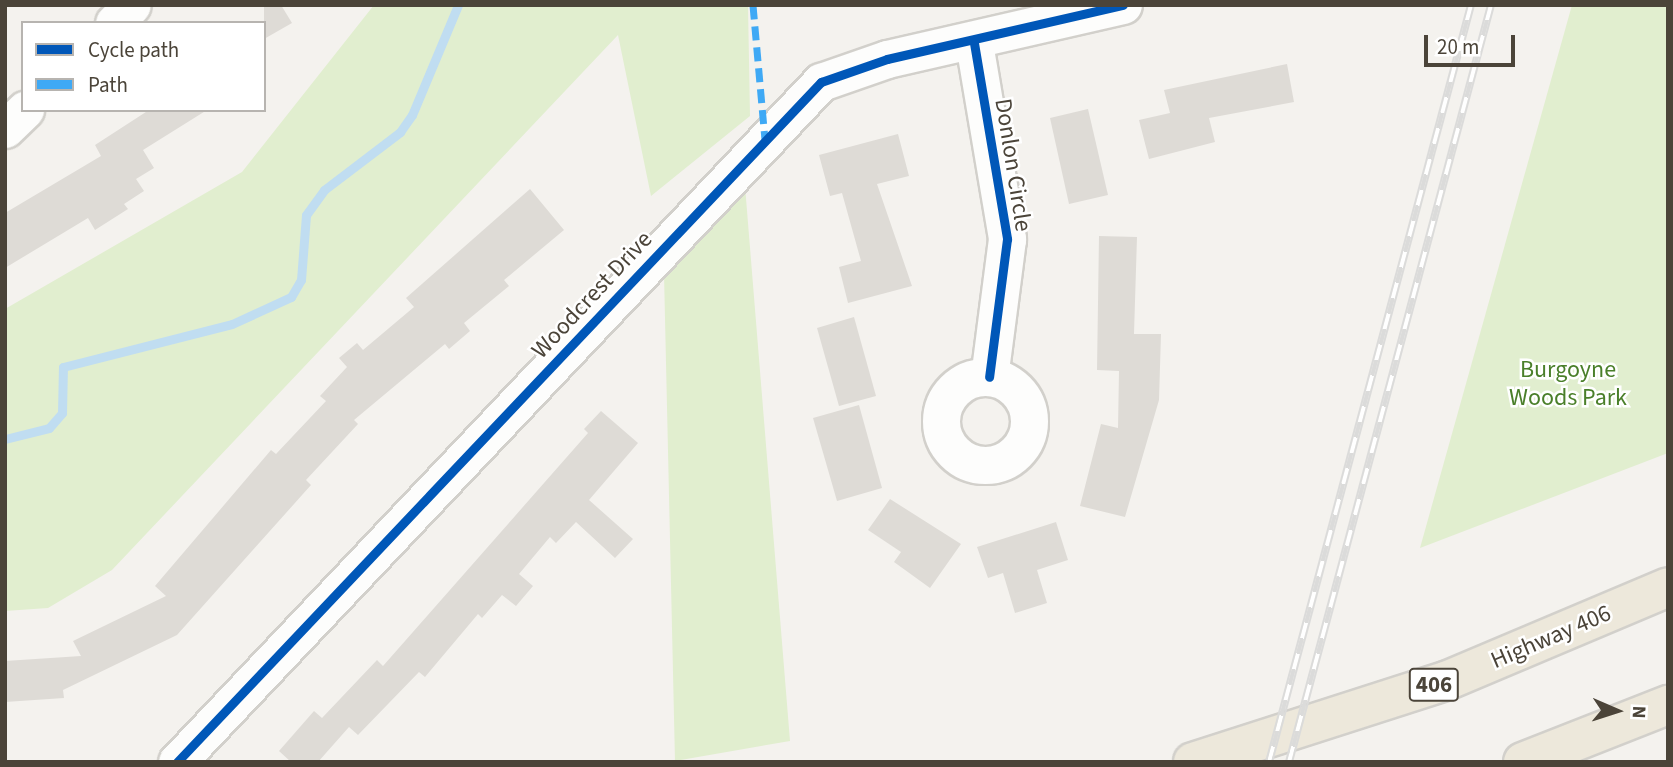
<!DOCTYPE html>
<html>
<head>
<meta charset="utf-8">
<style>
  body { margin:0 }
  #map { position:relative; width:1673px; height:767px; overflow:hidden; background:#f4f2ee; font-family:"Source Sans 3",sans-serif }
  div>[style] { position:absolute }
  .green>* { inset:0; background:#e1eecf }
  .stream>* { height:9px; margin:-4.5px; padding:0 4.5px; transform-origin:4.5px; border-radius:4.5px; background:#c0ddf1 }
  .building>* { inset:0; background:#dedbd6 }
  .roads { filter:drop-shadow(2px 0 #d2d0cb) drop-shadow(-2px 0 #d2d0cb) drop-shadow(0 2px #d2d0cb) drop-shadow(0 -2px #d2d0cb) }
  .street>* { height:37px; margin:-18.5px; padding:0 18.5px; transform-origin:18.5px; border-radius:18.5px; background:#fdfdfc }
  .street>.ring { margin:-18.5px; padding:0; box-sizing:content-box; background:none; border:37px solid #fdfdfc; border-radius:50% }
  .highway>* { height:38px; margin:-19px; padding:0 19px; transform-origin:19px; border-radius:19px; background:#ede8db }
  .rail>* { height:8px; margin-top:-4px; transform-origin:0; background:repeating-linear-gradient(90deg,#fff 0 16px,#dbdbda 0 32px); box-sizing:border-box; border-block:2px solid #dbdbda }
  .quiet>* { height:7px; margin-top:-3.5px; transform-origin:0; background:repeating-linear-gradient(90deg,#3fa9f5 0 14px,transparent 0 21px) }
  .cycleway>* { height:9px; margin:-4.5px; padding:0 4.5px; transform-origin:4.5px; border-radius:4.5px; background:#0057b8 }
  span { translate:-50% -50%; white-space:nowrap; text-align:center; line-height:1.15; -webkit-text-stroke:5px #fff; paint-order:stroke }
  .shield-label span { padding:2px 5px; background:#fff; border:2px solid; border-radius:5px; -webkit-text-stroke-width:0 }
  .shield-label { font-size:23px; color:#4b4439; font-weight:700 }
  .street-label { font-size:24px; color:#4b4439 }
  .park-label { font-size:24px; color:#4a7f2a }
  .frame { position:absolute; inset:0; border:7px solid #4b4439; pointer-events:none }
  .legend { position:absolute; left:21px; top:21px; width:245px; height:91px; box-sizing:border-box; background:#fff; border:2px solid #b7b4b0; margin:0; padding:9px 12px; list-style:none; font-size:21px; color:#4b4439 }
  .legend li { display:flex; align-items:center; gap:14px; height:35px }
  .legend b { width:35px; border:2px solid #b7b4b0 }
  .north { position:absolute; left:1582px; top:676px; width:70px; height:70px; -webkit-text-stroke:5px #fff; paint-order:stroke; rotate:93deg; font-size:19px; font-weight:700; line-height:28px; text-align:center; color:#4b4439 }
  .north::after { content:''; display:block; margin:auto; width:24px; height:32px; background:#4b4439; clip-path:polygon(50% 0,100% 100%,50% 72%,0 100%) }
  .scale { position:absolute; left:1424px; top:35px; width:91px; height:32px; box-sizing:border-box; border:4px solid #4b4439; border-top:0; padding-left:9px; font-size:21px; line-height:24px; white-space:nowrap; color:#4b4439; -webkit-text-stroke:5px #fff; paint-order:stroke }
</style>
</head>
<body>
<div id="map">
  <div class="green">
    <i style="clip-path:polygon(374px 5px,748px 5px,750px 116px,651px 196px,618px 35px,112px 570px,48px 608px,5px 611px,5px 309px,242px 172px)"></i>
    <i style="clip-path:polygon(1572px 5px,1668px 5px,1668px 453px,1420px 548px)"></i>
    <i style="clip-path:polygon(745px 186px,790px 741px,675px 761px,664px 274px)"></i>
  </div>
  <div class="stream">
    <i style="left:5px;top:439px;width:45px;rotate:-14deg"></i>
    <i style="left:49px;top:428px;width:20px;rotate:-49deg"></i>
    <i style="left:62px;top:413px;width:46px;rotate:-88.8deg"></i>
    <i style="left:63px;top:367px;width:174px;rotate:-14.3deg"></i>
    <i style="left:232px;top:324px;width:65px;rotate:-24.6deg"></i>
    <i style="left:291px;top:297px;width:20px;rotate:-60deg"></i>
    <i style="left:301px;top:280px;width:65px;rotate:-85.6deg"></i>
    <i style="left:306px;top:215px;width:31px;rotate:-54deg"></i>
    <i style="left:324px;top:190px;width:96px;rotate:-37.3deg"></i>
    <i style="left:400px;top:132px;width:21px;rotate:-55deg"></i>
    <i style="left:412px;top:115px;width:119px;rotate:-67.3deg"></i>
  </div>
  <div class="building">
    <i style="clip-path:polygon(264px 5px,281px 5px,292px 23px,264px 39px)"></i>
    <i style="clip-path:polygon(1287px 64px,1294px 102px,1209px 118px,1215px 142px,1149px 159px,1139px 120px,1170px 113px,1164px 90px)"></i>
    <i style="clip-path:polygon(1088px 109px,1108px 195px,1069px 204px,1050px 118px)"></i>
    <i style="clip-path:polygon(149px 110px,207px 110px,143px 150px,154px 168px,136px 179px,144px 191px,124px 204px,128px 209px,95px 230px,88px 218px,5px 268px,5px 213px,101px 156px,95px 145px)"></i>
    <i style="clip-path:polygon(898px 134px,909px 176px,877px 184px,912px 286px,848px 303px,839px 267px,861px 261px,842px 193px,830px 196px,819px 155px)"></i>
    <i style="clip-path:polygon(530px 189px,564px 230px,504px 280px,509px 286px,464px 323px,470px 331px,449px 349px,445px 344px,354px 420px,358px 424px,306px 480px,311px 485px,177px 635px,63px 690px,64px 698px,5px 702px,5px 661px,81px 656px,73px 641px,166px 596px,155px 586px,271px 450px,276px 454px,326px 401px,320px 396px,347px 367px,339px 358px,357px 343px,363px 350px,414px 307px,406px 298px)"></i>
    <i style="clip-path:polygon(1099px 236px,1137px 237px,1134px 334px,1161px 334px,1159px 400px,1125px 517px,1080px 506px,1101px 424px,1118px 428px,1119px 371px,1097px 370px)"></i>
    <i style="clip-path:polygon(854px 317px,876px 396px,839px 406px,817px 328px)"></i>
    <i style="clip-path:polygon(859px 405px,882px 488px,837px 501px,813px 418px)"></i>
    <i style="clip-path:polygon(601px 411px,638px 443px,589px 500px,633px 539px,615px 558px,576px 522px,556px 543px,550px 537px,519px 574px,533px 586px,516px 606px,502px 595px,482px 618px,478px 614px,425px 677px,419px 672px,358px 735px,349px 727px,318px 762px,291px 762px,279px 751px,314px 711px,322px 718px,377px 660px,383px 666px,588px 433px,584px 429px)"></i>
    <i style="clip-path:polygon(890px 499px,961px 544px,930px 588px,894px 562px,901px 552px,868px 530px)"></i>
    <i style="clip-path:polygon(1056px 522px,1068px 560px,1037px 570px,1047px 603px,1015px 613px,1003px 573px,988px 578px,977px 547px)"></i>
  </div>
  <div class="roads">
    <div class="street">
      <i style="left:114px;top:23px;width:25px;rotate:-45deg"></i>
      <i style="left:974px;top:43px;width:199px;rotate:80.4deg"></i>
      <i style="left:1007px;top:239px;width:139px;rotate:97.4deg"></i>
      <i style="left:5px;top:129px;width:28px;rotate:-44deg"></i>
      <i class="ring" style="left:941px;top:377px;width:51px;height:51px"></i>
      <i style="left:177px;top:762px;width:937px;rotate:-46.56deg"></i>
      <i style="left:821px;top:82px;width:70px;rotate:-19.2deg"></i>
      <i style="left:887px;top:59px;width:242px;rotate:-12.9deg"></i>
    </div>
    <div class="highway">
      <i style="left:1193px;top:762px;width:266px;rotate:-17.8deg"></i>
      <i style="left:1446px;top:681px;width:241px;rotate:-22.9deg"></i>
      <i style="left:1523px;top:762px;width:156px;rotate:-21.5deg"></i>
    </div>
  </div>
  <div class="rail">
    <i style="left:1269px;top:762px;width:783px;rotate:-75.06deg"></i>
    <i style="left:1289px;top:762px;width:783px;rotate:-75.06deg"></i>
  </div>
  <div class="quiet">
    <i style="left:753px;top:5px;width:136px;rotate:84.9deg"></i>
  </div>
  <div class="cycleway">
    <i style="left:974px;top:43px;width:199px;rotate:80.4deg"></i>
    <i style="left:1007px;top:239px;width:139px;rotate:97.4deg"></i>
    <i style="left:177px;top:762px;width:937px;rotate:-46.56deg"></i>
    <i style="left:821px;top:82px;width:70px;rotate:-19.2deg"></i>
    <i style="left:887px;top:59px;width:242px;rotate:-12.9deg"></i>
  </div>
  <div class="shield-label">
    <span style="left:1434px;top:685px">406</span>
  </div>
  <div class="street-label">
    <span style="left:1013px;top:165px;rotate:81deg">Donlon Circle</span>
    <span style="left:592px;top:295px;rotate:-47deg">Woodcrest Drive</span>
    <span style="left:1551px;top:637px;rotate:-23deg">Highway 406</span>
  </div>
  <div class="park-label">
    <span style="left:1568px;top:384px">Burgoyne<br>Woods Park</span>
  </div>
  <div class="frame"></div>
  <ul class="legend">
  <li><b style="height:9px;background:#0057b8"></b>Cycle path</li>
  <li><b style="height:9px;background:#3fa9f5"></b>Path</li>
  </ul>
  <div class="north">N</div>
  <div class="scale">20 m</div>
</div>
</body>
</html>
